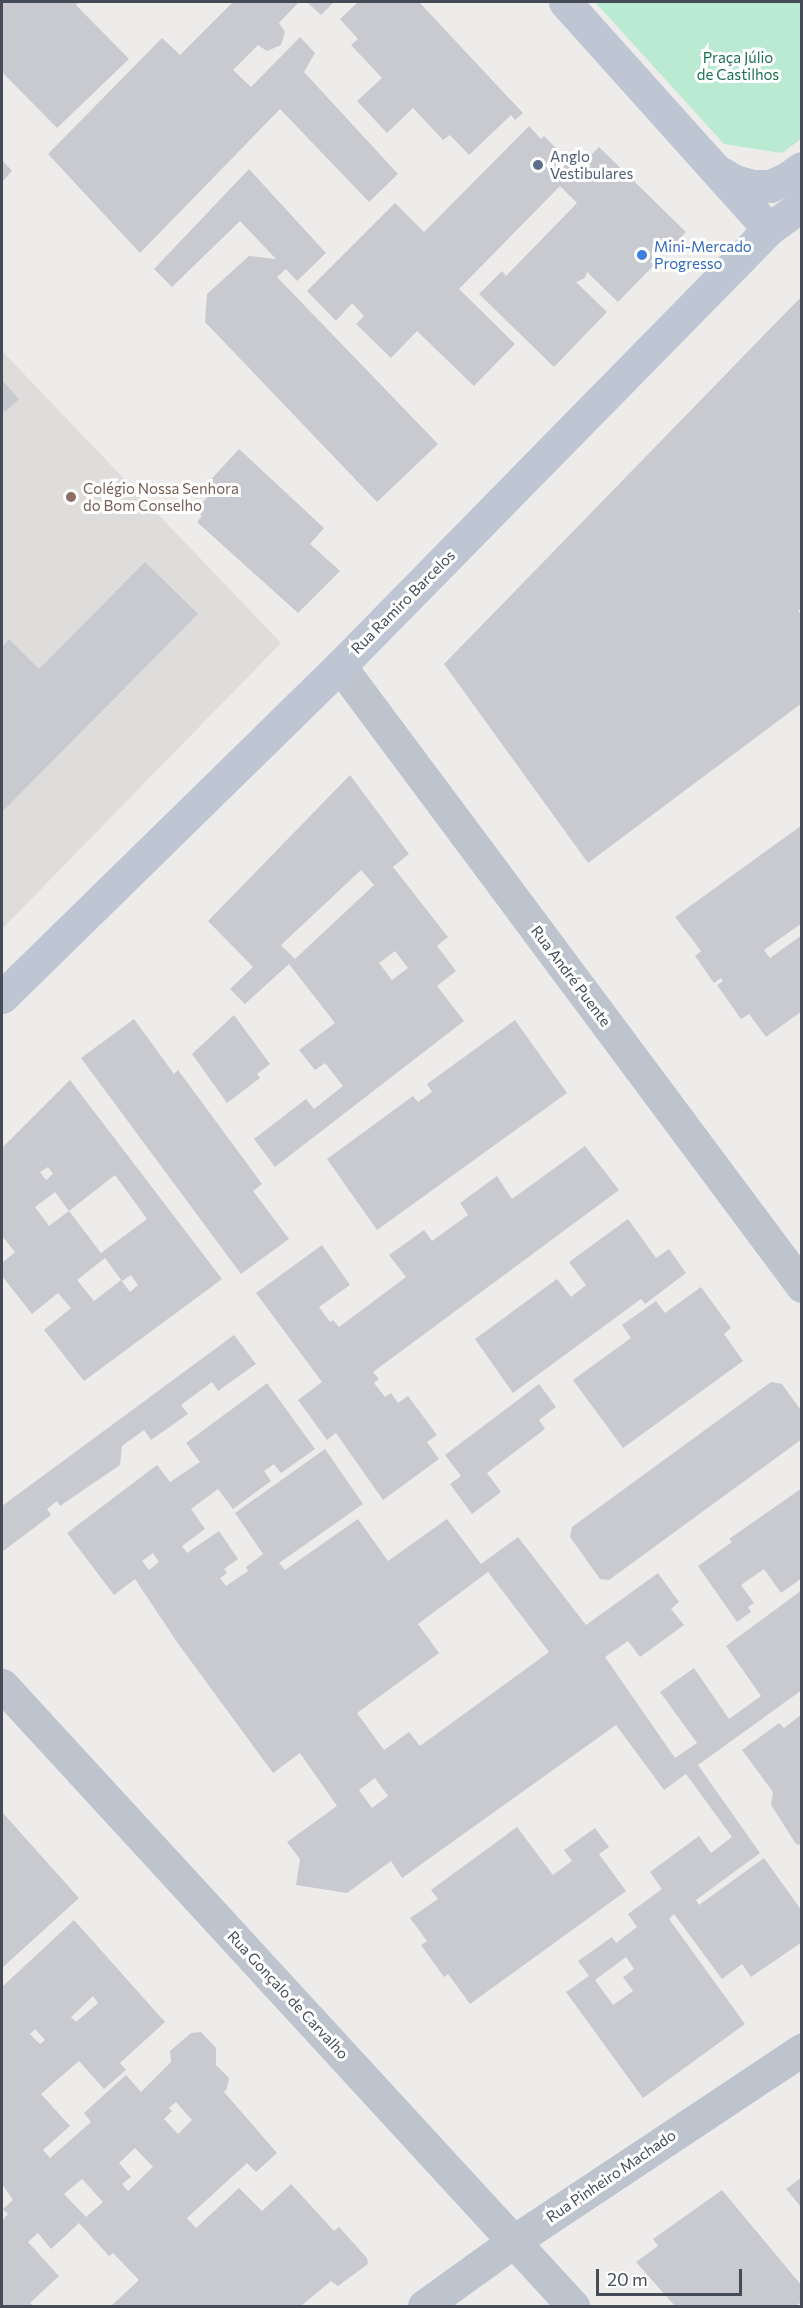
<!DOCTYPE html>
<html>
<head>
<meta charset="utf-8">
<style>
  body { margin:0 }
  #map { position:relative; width:803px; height:2308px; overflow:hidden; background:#eeebeb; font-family:Commissioner,sans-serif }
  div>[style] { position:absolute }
  .education>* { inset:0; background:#dfdddc }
  .green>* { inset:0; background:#bbead3 }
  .building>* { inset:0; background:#c8cad0 }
  .street>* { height:33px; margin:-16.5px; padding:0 16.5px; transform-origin:16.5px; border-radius:16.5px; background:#bdc4cd }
  .secondary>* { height:33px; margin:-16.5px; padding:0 16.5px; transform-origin:16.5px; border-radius:16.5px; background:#bfc6d3 }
  .dots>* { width:16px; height:16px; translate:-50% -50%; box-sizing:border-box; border:3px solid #fff; border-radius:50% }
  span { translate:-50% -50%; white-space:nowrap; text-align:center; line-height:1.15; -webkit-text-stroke:6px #fff; paint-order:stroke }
  .park-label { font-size:15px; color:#1d7151 }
  .service-label { font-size:15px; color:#4e5e75 }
  .left { translate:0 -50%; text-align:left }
  .shop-label { font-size:15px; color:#366cbe }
  .education-label { font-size:15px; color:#785e54 }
  .street-label { font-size:15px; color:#454c57 }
  .frame { position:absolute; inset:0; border:3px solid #454c57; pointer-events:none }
  .scale { position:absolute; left:596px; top:2269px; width:146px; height:27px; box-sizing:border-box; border:3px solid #454c57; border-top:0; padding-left:8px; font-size:18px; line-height:21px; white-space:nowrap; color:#454c57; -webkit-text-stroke:4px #fff; paint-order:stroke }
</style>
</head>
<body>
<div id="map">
  <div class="education">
    <i style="clip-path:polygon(2px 351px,281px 643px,2px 929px)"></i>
  </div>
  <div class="green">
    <i style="clip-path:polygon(595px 2px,801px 2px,801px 139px,782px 153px,724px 144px)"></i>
  </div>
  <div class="building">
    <i style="clip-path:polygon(2px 2px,79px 2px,76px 5px,129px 59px,57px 128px,2px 72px)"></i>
    <i style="clip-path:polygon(233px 2px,299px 2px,279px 23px,285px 32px,281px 45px,267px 51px,258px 45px,233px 70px,251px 87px,300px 37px,315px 53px,304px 72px,398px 174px,369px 202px,280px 109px,140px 253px,48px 154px,162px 38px,180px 55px)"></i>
    <i style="clip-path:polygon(307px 2px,334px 2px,321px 15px)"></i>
    <i style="clip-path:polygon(358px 2px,419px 2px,523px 113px,515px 120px,511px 115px,469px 155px,450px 135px,443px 140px,413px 108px,387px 133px,357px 101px,382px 78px,351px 45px,358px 39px,340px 19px)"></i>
    <i style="clip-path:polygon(529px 126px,541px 139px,544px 136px,577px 169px,599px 147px,686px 232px,618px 302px,587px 272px,585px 278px,576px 282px,607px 312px,554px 367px,479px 294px,502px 271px,506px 276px,577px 203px,560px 186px,459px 289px,515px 344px,474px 386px,417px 331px,391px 358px,356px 324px,364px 316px,352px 303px,336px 321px,307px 291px,395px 203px,424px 232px)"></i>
    <i style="clip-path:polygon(2px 160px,12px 171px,2px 182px)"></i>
    <i style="clip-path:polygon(249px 169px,326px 253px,297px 281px,286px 269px,277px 277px,438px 444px,377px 502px,205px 322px,207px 294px,249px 256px,276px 259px,240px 221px,172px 287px,154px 269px)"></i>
    <i style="clip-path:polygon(802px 296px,802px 608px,798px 611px,802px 616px,802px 703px,588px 863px,444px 664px)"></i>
    <i style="clip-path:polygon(2px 380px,19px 399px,5px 412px,2px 408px)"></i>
    <i style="clip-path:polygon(239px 449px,324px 528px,310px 544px,340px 571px,298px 613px,197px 522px,202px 516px,196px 510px,212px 492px,205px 486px)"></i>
    <i style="clip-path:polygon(145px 562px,198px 614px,2px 812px,2px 647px,9px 639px,39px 669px)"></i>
    <i style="clip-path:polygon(evenodd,350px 775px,409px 854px,393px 867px,448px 937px,437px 946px,456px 971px,437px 986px,464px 1021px,275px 1167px,254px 1139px,306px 1099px,314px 1109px,343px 1086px,325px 1063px,315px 1070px,299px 1050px,335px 1023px,289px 964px,245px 1004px,230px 989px,253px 967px,208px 921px,350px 775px,361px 870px,374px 885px,295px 959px,281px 945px,361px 870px,350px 775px,395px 951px,408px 968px,392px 980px,379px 963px,395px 951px)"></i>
    <i style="clip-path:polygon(802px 825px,802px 923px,764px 950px,770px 958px,802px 935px,802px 1011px,766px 1037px,749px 1014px,741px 1019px,717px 985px,723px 981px,721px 978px,714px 983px,695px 956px,701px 951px,675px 917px)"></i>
    <i style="clip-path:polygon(234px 1015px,270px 1064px,257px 1074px,260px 1078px,227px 1103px,192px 1054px)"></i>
    <i style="clip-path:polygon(134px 1019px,174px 1074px,178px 1070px,262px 1184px,253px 1191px,289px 1239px,241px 1274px,81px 1058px)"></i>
    <i style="clip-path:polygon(515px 1020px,567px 1093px,377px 1230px,327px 1159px,413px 1096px,418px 1102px,432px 1092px,427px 1084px)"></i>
    <i style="clip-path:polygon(evenodd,70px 1080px,222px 1279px,84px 1381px,44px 1330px,71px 1308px,58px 1293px,32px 1314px,2px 1276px,2px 1263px,15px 1252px,2px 1236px,2px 1148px,70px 1080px,48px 1167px,53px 1174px,46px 1180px,40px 1172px,48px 1167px,70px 1080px,115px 1175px,147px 1219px,101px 1253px,69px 1211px,115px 1175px,70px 1080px,55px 1192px,69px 1211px,49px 1226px,35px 1207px,55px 1192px,70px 1080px,105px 1258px,122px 1281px,131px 1275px,138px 1285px,130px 1292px,121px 1280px,94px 1301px,77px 1280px,105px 1258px)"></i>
    <i style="clip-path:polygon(585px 1146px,619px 1190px,373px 1372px,379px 1379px,374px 1383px,385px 1397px,391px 1393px,398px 1403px,408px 1396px,437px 1435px,427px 1442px,439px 1459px,383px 1500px,336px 1433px,327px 1440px,298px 1400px,322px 1382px,256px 1293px,322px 1245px,350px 1285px,319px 1307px,330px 1322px,333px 1320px,339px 1327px,406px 1277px,389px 1255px,424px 1230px,432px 1241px,468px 1215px,460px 1203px,497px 1176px,512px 1199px)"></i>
    <i style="clip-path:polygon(628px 1219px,656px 1258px,669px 1249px,686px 1273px,645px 1304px,641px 1299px,513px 1393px,475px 1339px,557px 1279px,571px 1297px,586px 1285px,569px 1262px)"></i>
    <i style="clip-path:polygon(701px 1287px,731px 1328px,724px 1334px,743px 1361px,623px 1448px,573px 1380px,631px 1338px,622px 1325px,656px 1301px,665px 1313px)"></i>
    <i style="clip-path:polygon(234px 1335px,256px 1364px,218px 1391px,212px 1382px,181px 1405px,188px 1414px,151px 1440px,144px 1430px,122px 1446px,120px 1465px,60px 1506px,57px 1501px,47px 1509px,51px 1515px,2px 1552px,2px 1506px)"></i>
    <i style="clip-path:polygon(771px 1382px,782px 1384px,802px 1412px,802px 1439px,609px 1580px,600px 1579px,570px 1537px,572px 1527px)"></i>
    <i style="clip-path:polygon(evenodd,267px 1383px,315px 1449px,281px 1473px,274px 1464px,264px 1471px,271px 1481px,233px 1509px,218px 1489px,191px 1509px,205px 1529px,182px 1546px,187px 1553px,219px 1531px,238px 1559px,224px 1569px,227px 1573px,220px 1578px,226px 1586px,248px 1571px,246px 1567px,263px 1554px,235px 1513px,325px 1449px,363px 1504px,279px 1563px,285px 1570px,358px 1519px,388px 1561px,447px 1519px,481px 1564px,518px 1537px,586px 1625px,658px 1573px,679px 1602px,671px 1609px,684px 1625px,640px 1657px,628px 1641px,605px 1657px,675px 1758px,697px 1743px,660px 1692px,694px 1668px,729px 1719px,761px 1696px,726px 1646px,802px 1590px,802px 1690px,698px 1765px,760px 1853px,696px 1900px,699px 1905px,764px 1858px,802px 1911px,802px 1942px,751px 1977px,742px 1964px,722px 1979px,674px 1914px,669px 1919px,745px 2024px,643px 2098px,566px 1992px,589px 1976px,578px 1961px,612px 1937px,616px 1943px,637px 1927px,628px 1914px,662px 1889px,650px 1872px,699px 1836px,711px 1853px,732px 1837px,686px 1774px,664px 1790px,616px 1725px,402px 1878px,391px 1861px,347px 1893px,296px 1885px,300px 1859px,287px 1842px,337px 1806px,300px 1753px,273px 1773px,179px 1645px,135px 1579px,114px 1595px,67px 1533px,157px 1465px,170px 1482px,200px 1462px,186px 1443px,267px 1383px,153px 1553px,159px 1562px,149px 1570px,142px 1561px,153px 1553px,267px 1383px,488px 1572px,549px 1652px,420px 1746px,409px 1732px,384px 1750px,357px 1713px,439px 1653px,418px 1624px,488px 1572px,267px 1383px,375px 1778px,388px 1796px,372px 1808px,359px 1790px,375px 1778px,267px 1383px,626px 1957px,634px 1969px,623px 1977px,633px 1991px,613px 2005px,595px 1980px,626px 1957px)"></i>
    <i style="clip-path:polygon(539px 1384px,556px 1407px,539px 1420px,545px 1429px,487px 1473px,501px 1492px,472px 1514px,450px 1484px,461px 1476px,445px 1455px)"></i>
    <i style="clip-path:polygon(802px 1488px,802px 1578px,781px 1593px,764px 1569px,741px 1585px,754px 1603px,748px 1607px,751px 1612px,737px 1622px,698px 1566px,732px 1542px,729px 1539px)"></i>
    <i style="clip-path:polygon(802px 1714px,802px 1845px,796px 1844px,771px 1805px,773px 1792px,742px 1750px,779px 1723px,784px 1728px)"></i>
    <i style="clip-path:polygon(2px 1812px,79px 1898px,2px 1968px)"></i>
    <i style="clip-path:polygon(517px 1827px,553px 1875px,572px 1861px,564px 1850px,595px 1828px,609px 1847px,599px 1854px,626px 1891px,470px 2004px,448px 1974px,444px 1977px,421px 1945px,427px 1941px,410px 1918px,438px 1899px,431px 1890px)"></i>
    <i style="clip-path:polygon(evenodd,74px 1920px,165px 2022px,120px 2063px,126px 2070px,104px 2089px,79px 2061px,41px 2094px,70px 2126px,43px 2150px,50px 2158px,91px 2122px,84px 2113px,126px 2075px,141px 2092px,171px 2062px,170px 2051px,191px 2033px,201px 2032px,216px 2048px,216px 2065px,229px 2078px,227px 2088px,224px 2092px,277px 2153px,256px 2172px,247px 2163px,187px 2218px,196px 2228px,239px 2188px,262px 2211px,291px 2184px,334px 2231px,339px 2227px,367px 2258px,368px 2264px,338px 2286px,331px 2281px,301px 2306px,111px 2306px,139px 2280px,113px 2253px,109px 2256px,79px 2223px,51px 2249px,38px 2233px,28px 2242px,59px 2276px,30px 2303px,33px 2306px,2px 2306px,2px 2221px,8px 2214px,3px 2209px,13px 2200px,2px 2184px,2px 1987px,74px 1920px,93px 1996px,98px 2003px,76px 2022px,71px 2017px,93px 1996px,74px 1920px,35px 2029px,45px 2040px,40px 2044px,30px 2034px,35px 2029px,74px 1920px,176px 2102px,192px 2120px,178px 2134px,164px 2119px,172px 2111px,169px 2108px,176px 2102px,74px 1920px,135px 2148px,153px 2167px,128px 2191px,122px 2184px,131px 2177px,119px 2163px,135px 2148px,74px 1920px,82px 2179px,103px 2202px,86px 2217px,64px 2194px,82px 2179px)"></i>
    <i style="clip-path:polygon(802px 2177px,802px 2208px,786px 2189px)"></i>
    <i style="clip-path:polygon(722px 2190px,802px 2286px,802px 2302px,795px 2306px,675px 2306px,636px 2262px,658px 2246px,653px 2239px)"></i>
  </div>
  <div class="street">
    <i style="left:340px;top:666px;width:773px;rotate:53.31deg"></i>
    <i style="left:2px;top:1685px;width:844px;rotate:47.4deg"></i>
    <i style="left:424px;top:2306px;width:111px;rotate:-35.8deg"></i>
    <i style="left:514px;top:2241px;width:346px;rotate:-33.6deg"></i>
  </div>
  <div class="secondary">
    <i style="left:565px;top:2px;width:305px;rotate:48.1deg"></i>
    <i style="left:721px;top:173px;width:16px;rotate:30deg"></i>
    <i style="left:735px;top:181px;width:18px;rotate:16deg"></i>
    <i style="left:752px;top:186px;width:18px"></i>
    <i style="left:770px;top:186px;width:17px;rotate:-24deg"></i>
    <i style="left:786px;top:179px;width:19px;rotate:-35deg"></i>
    <i style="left:2px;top:997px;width:473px;rotate:-44.4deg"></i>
    <i style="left:340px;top:666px;width:612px;rotate:-45.53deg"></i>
    <i style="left:769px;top:229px;width:41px;rotate:-36deg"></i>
  </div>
  <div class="dots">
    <i style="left:538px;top:165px;background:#5c6f8a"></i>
    <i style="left:642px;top:255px;background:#3f7fe0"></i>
    <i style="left:71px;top:497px;background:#8d6e63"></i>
  </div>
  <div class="park-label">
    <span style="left:738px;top:66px">Praça Júlio<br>de Castilhos</span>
  </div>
  <div class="service-label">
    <span class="left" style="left:550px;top:165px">Anglo<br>Vestibulares</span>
  </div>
  <div class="shop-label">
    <span class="left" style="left:654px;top:255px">Mini-Mercado<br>Progresso</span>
  </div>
  <div class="education-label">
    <span class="left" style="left:83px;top:497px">Colégio Nossa Senhora<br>do Bom Conselho</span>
  </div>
  <div class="street-label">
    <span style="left:403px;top:602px;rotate:-45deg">Rua Ramiro Barcelos</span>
    <span style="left:571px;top:976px;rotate:53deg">Rua André Puente</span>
    <span style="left:288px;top:1995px;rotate:47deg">Rua Gonçalo de Carvalho</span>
    <span style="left:611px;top:2176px;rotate:-34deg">Rua Pinheiro Machado</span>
  </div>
  <div class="frame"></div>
  <div class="scale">20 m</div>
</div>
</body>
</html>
